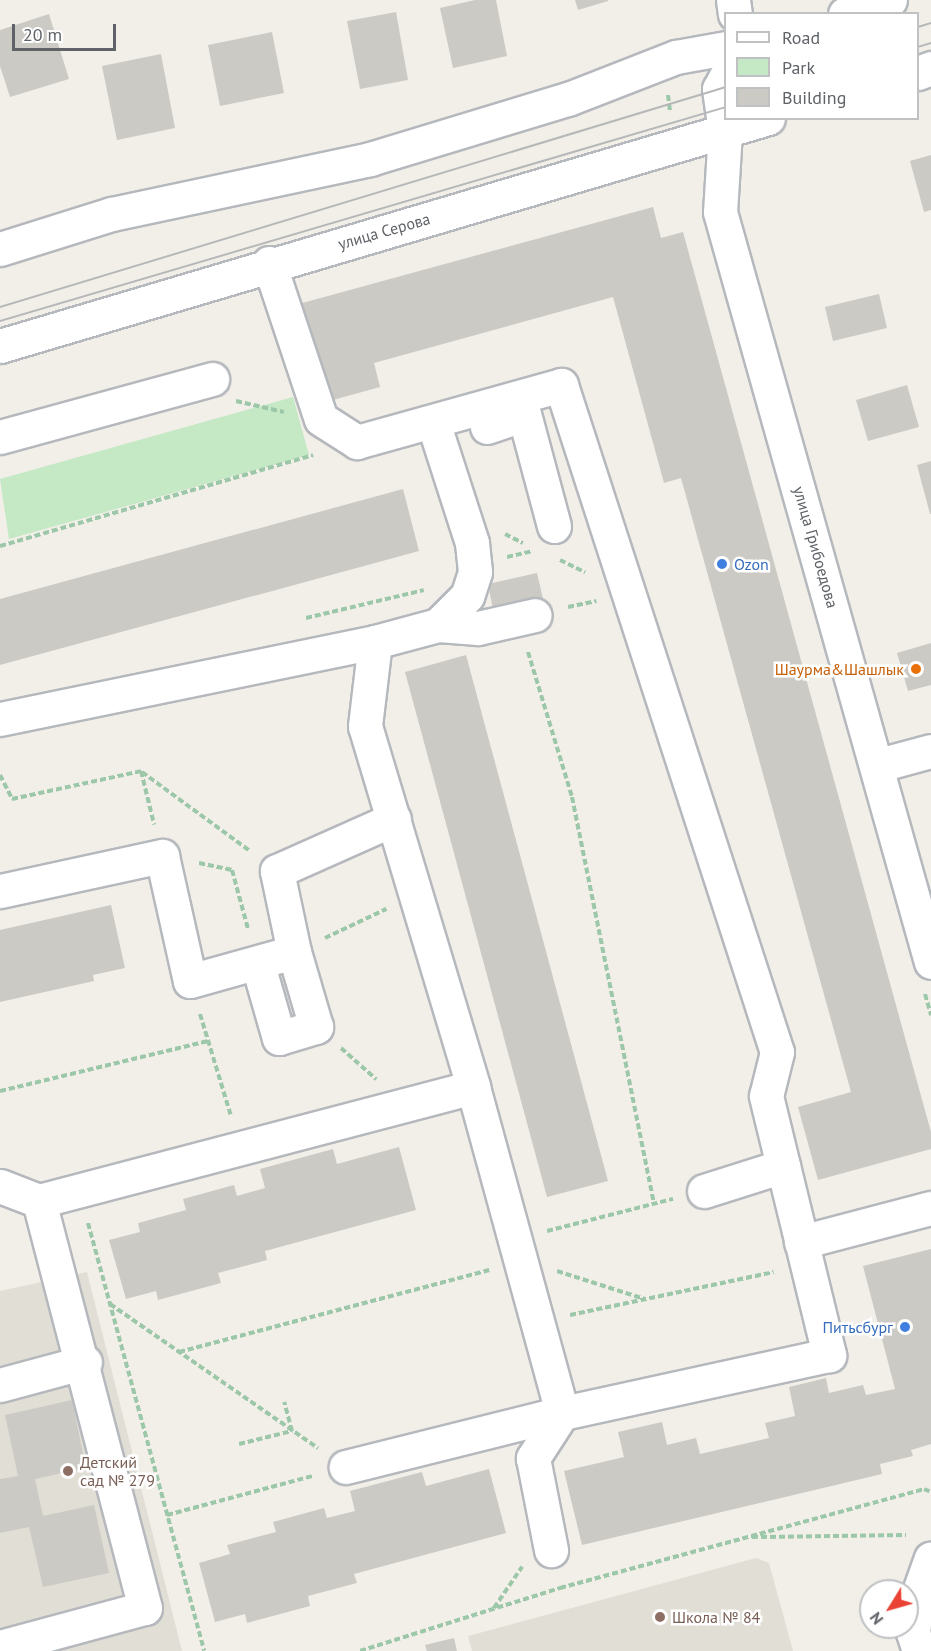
<!DOCTYPE html>
<html>
<head>
<meta charset="utf-8">
<style>
  body { margin:0 }
  #map { position:relative; width:931px; height:1651px; overflow:hidden; background:#f1efe8; font-family:"PT Sans",sans-serif }
  div>[style] { position:absolute }
  .education>* { inset:0; background:#e1ded6 }
  .green>* { inset:0; background:#c5e8c5 }
  .building>* { inset:0; background:#cccac5 }
  .path>* { height:4px; margin-top:-2px; transform-origin:0; background:repeating-linear-gradient(90deg,#9cc7a9 0 6px,transparent 0 9px) }
  .roads { filter:drop-shadow(2px 0 #b5b8bc) drop-shadow(-2px 0 #b5b8bc) drop-shadow(0 2px #b5b8bc) drop-shadow(0 -2px #b5b8bc) }
  .minor>* { height:33px; margin:-16.5px; padding:0 16.5px; transform-origin:16.5px; border-radius:16.5px; background:#fff }
  .tram>* { height:1.5px; margin:-0.75px; padding:0 0.75px; transform-origin:0.75px; border-radius:0.75px; background:#b6b7b8 }
  .dots>* { width:16px; height:16px; translate:-50% -50%; box-sizing:border-box; border:3px solid #fff; border-radius:50% }
  span { translate:-50% -50%; white-space:nowrap; text-align:center; line-height:1.15; -webkit-text-stroke:5px #fff; paint-order:stroke }
  .street-label { font-size:16px; color:#5f6368 }
  .shop-label { font-size:16px; color:#366cbe }
  .left { translate:0 -50%; text-align:left }
  .right { translate:-100% -50%; text-align:right }
  .food-label { font-size:16px; color:#c56008 }
  .education-label { font-size:16px; color:#785e54 }
  .legend { position:absolute; left:724px; top:12px; width:195px; height:108px; box-sizing:border-box; background:#fff; border:2px solid #bfc1c3; margin:0; padding:8px 10px; list-style:none; font-size:18px; color:#5f6368 }
  .legend li { display:flex; align-items:center; gap:12px; height:30px }
  .legend b { width:30px; border:2px solid #bfc1c3 }
  .north { position:absolute; left:859px; top:1579px; width:60px; height:60px; box-sizing:border-box; background:#fff; border:2px solid #bfc1c3; border-radius:50%; rotate:233deg; font-size:16px; font-weight:700; line-height:24px; text-align:center; color:#5f6368 }
  .north::after { content:''; display:block; margin:auto; width:21px; height:27px; background:#ea4335; clip-path:polygon(50% 0,100% 100%,50% 72%,0 100%) }
  .scale { position:absolute; left:12px; top:24px; width:104px; height:27px; box-sizing:border-box; border:3px solid #5f6368; border-top:0; padding-left:8px; font-size:18px; line-height:21px; white-space:nowrap; color:#5f6368; -webkit-text-stroke:4px #fff; paint-order:stroke }
</style>
</head>
<body>
<div id="map">
  <div class="education">
    <i style="clip-path:polygon(87px 1272px,182px 1651px,0 1651px,0 1291px)"></i>
    <i style="clip-path:polygon(756px 1558px,769px 1563px,793px 1651px,472px 1651px,468px 1636px)"></i>
  </div>
  <div class="green">
    <i style="clip-path:polygon(293px 397px,309px 455px,9px 539px,0 479px)"></i>
  </div>
  <div class="building">
    <i style="clip-path:polygon(475px 0,496px 0,507px 56px,453px 68px,440px 8px)"></i>
    <i style="clip-path:polygon(575px 0,608px 0,608px 1px,578px 10px)"></i>
    <i style="clip-path:polygon(396px 12px,408px 80px,360px 89px,347px 21px)"></i>
    <i style="clip-path:polygon(49px 14px,69px 79px,10px 97px,0 66px,0 30px)"></i>
    <i style="clip-path:polygon(272px 32px,284px 93px,220px 106px,208px 45px)"></i>
    <i style="clip-path:polygon(161px 54px,175px 128px,117px 140px,102px 66px)"></i>
    <i style="clip-path:polygon(931px 155px,931px 210px,924px 212px,910px 161px)"></i>
    <i style="clip-path:polygon(653px 207px,661px 238px,683px 232px,931px 1132px,931px 1149px,818px 1180px,798px 1107px,851px 1092px,681px 478px,664px 483px,613px 297px,374px 363px,380px 387px,322px 403px,295px 305px)"></i>
    <i style="clip-path:polygon(879px 294px,887px 328px,833px 341px,825px 307px)"></i>
    <i style="clip-path:polygon(907px 385px,919px 427px,868px 441px,856px 400px)"></i>
    <i style="clip-path:polygon(931px 461px,931px 514px,930px 514px,917px 465px)"></i>
    <i style="clip-path:polygon(403px 489px,419px 551px,0 665px,0 599px)"></i>
    <i style="clip-path:polygon(537px 573px,544px 603px,494px 615px,488px 584px)"></i>
    <i style="clip-path:polygon(931px 643px,931px 685px,908px 691px,897px 653px)"></i>
    <i style="clip-path:polygon(466px 655px,608px 1181px,547px 1197px,405px 672px)"></i>
    <i style="clip-path:polygon(111px 905px,125px 968px,93px 975px,94px 981px,0 1002px,0 930px)"></i>
    <i style="clip-path:polygon(399px 1147px,416px 1210px,265px 1251px,267px 1260px,218px 1273px,221px 1283px,158px 1300px,156px 1291px,126px 1299px,109px 1240px,140px 1232px,138px 1223px,186px 1210px,183px 1199px,234px 1185px,237px 1196px,265px 1188px,260px 1169px,333px 1149px,337px 1164px)"></i>
    <i style="clip-path:polygon(931px 1249px,931px 1444px,911px 1450px,913px 1456px,880px 1464px,882px 1474px,582px 1545px,564px 1471px,624px 1457px,618px 1432px,662px 1422px,667px 1445px,696px 1438px,700px 1454px,769px 1438px,765px 1423px,795px 1416px,789px 1387px,826px 1378px,829px 1393px,863px 1385px,866px 1395px,895px 1389px,863px 1266px)"></i>
    <i style="clip-path:polygon(72px 1400px,86px 1468px,35px 1479px,43px 1516px,94px 1505px,109px 1573px,43px 1587px,29px 1527px,0 1533px,0 1479px,18px 1476px,5px 1415px)"></i>
    <i style="clip-path:polygon(489px 1469px,506px 1533px,354px 1574px,357px 1583px,308px 1596px,310px 1606px,247px 1623px,245px 1614px,215px 1622px,199px 1563px,230px 1554px,227px 1545px,276px 1532px,273px 1522px,324px 1508px,327px 1518px,355px 1511px,350px 1491px,422px 1472px,426px 1486px)"></i>
    <i style="clip-path:polygon(454px 1638px,457px 1651px,427px 1651px,425px 1645px)"></i>
  </div>
  <div class="path">
    <i style="left:668px;top:95px;width:16px;rotate:83deg"></i>
    <i style="left:236px;top:401px;width:49px;rotate:12.9deg"></i>
    <i style="left:505px;top:534px;width:20px;rotate:27deg"></i>
    <i style="left:0;top:546px;width:326px;rotate:-16.2deg"></i>
    <i style="left:507px;top:557px;width:26px;rotate:-13deg"></i>
    <i style="left:560px;top:560px;width:28px;rotate:26deg"></i>
    <i style="left:568px;top:607px;width:29px;rotate:-12deg"></i>
    <i style="left:306px;top:618px;width:121px;rotate:-13.3deg"></i>
    <i style="left:528px;top:652px;width:152px;rotate:73.1deg"></i>
    <i style="left:572px;top:797px;width:415px;rotate:78.6deg"></i>
    <i style="left:142px;top:772px;width:134px;rotate:36.2deg"></i>
    <i style="left:0;top:775px;width:27px;rotate:63deg"></i>
    <i style="left:12px;top:799px;width:132px;rotate:-12.2deg"></i>
    <i style="left:141px;top:771px;width:55px;rotate:76.2deg"></i>
    <i style="left:199px;top:863px;width:34px;rotate:12deg"></i>
    <i style="left:232px;top:870px;width:61px;rotate:74.8deg"></i>
    <i style="left:325px;top:938px;width:68px;rotate:-25.4deg"></i>
    <i style="left:925px;top:994px;width:22px;rotate:74deg"></i>
    <i style="left:200px;top:1014px;width:107px;rotate:73.1deg"></i>
    <i style="left:341px;top:1048px;width:47px;rotate:41.5deg"></i>
    <i style="left:0;top:1091px;width:214px;rotate:-13.5deg"></i>
    <i style="left:88px;top:1223px;width:443px;rotate:74.8deg"></i>
    <i style="left:547px;top:1231px;width:130px;rotate:-14.3deg"></i>
    <i style="left:557px;top:1271px;width:92px;rotate:17.7deg"></i>
    <i style="left:110px;top:1304px;width:253px;rotate:34.7deg"></i>
    <i style="left:570px;top:1315px;width:208px;rotate:-11.9deg"></i>
    <i style="left:179px;top:1352px;width:321px;rotate:-14.8deg"></i>
    <i style="left:239px;top:1444px;width:55px;rotate:-13.8deg"></i>
    <i style="left:292px;top:1431px;width:30px;rotate:-105deg"></i>
    <i style="left:167px;top:1515px;width:151px;rotate:-15deg"></i>
    <i style="left:752px;top:1537px;width:154px;rotate:-0.7deg"></i>
    <i style="left:494px;top:1608px;width:50px;rotate:-55.7deg"></i>
    <i style="left:360px;top:1651px;width:210px;rotate:-17.5deg"></i>
    <i style="left:560px;top:1588px;width:377px;rotate:-15.2deg"></i>
    <i style="left:924px;top:1489px;width:8px;rotate:23deg"></i>
  </div>
  <div class="roads">
    <div class="minor">
      <i style="left:733px;top:0;width:14px;rotate:82deg"></i>
      <i style="left:845px;top:14px;width:47px;rotate:-17.3deg"></i>
      <i style="left:918px;top:73px;width:14px;rotate:-21deg"></i>
      <i style="left:726px;top:76px;width:15px;rotate:118deg"></i>
      <i style="left:719px;top:89px;width:42px;rotate:81.9deg"></i>
      <i style="left:725px;top:131px;width:81px;rotate:93.5deg"></i>
      <i style="left:720px;top:212px;width:779px;rotate:74.29deg"></i>
      <i style="left:0;top:249px;width:117px;rotate:-17.4deg"></i>
      <i style="left:112px;top:214px;width:264px;rotate:-12deg"></i>
      <i style="left:370px;top:159px;width:207px;rotate:-16.9deg"></i>
      <i style="left:568px;top:99px;width:116px;rotate:-21.3deg"></i>
      <i style="left:676px;top:57px;width:51px;rotate:-10.2deg"></i>
      <i style="left:269px;top:263px;width:164px;rotate:71.6deg"></i>
      <i style="left:321px;top:419px;width:43px;rotate:32.6deg"></i>
      <i style="left:357px;top:442px;width:212px;rotate:-15.6deg"></i>
      <i style="left:561px;top:385px;width:701px;rotate:72.06deg"></i>
      <i style="left:777px;top:1052px;width:45px;rotate:104deg"></i>
      <i style="left:766px;top:1096px;width:267px;rotate:76.3deg"></i>
      <i style="left:829px;top:1355px;width:273px;rotate:167.7deg"></i>
      <i style="left:562px;top:1413px;width:223px;rotate:166deg"></i>
      <i style="left:0;top:346px;width:801px;rotate:-16.53deg"></i>
      <i style="left:433px;top:422px;width:127px;rotate:72.1deg"></i>
      <i style="left:472px;top:543px;width:29px;rotate:84deg"></i>
      <i style="left:475px;top:572px;width:25px;rotate:108deg"></i>
      <i style="left:467px;top:596px;width:41px;rotate:135deg"></i>
      <i style="left:438px;top:625px;width:65px;rotate:164.9deg"></i>
      <i style="left:375px;top:642px;width:85px;rotate:96.8deg"></i>
      <i style="left:365px;top:726px;width:377px;rotate:73.3deg"></i>
      <i style="left:473px;top:1087px;width:338px;rotate:74.7deg"></i>
      <i style="left:562px;top:1413px;width:54px;rotate:122.8deg"></i>
      <i style="left:533px;top:1458px;width:94px;rotate:78.9deg"></i>
      <i style="left:487px;top:427px;width:39px;rotate:-19deg"></i>
      <i style="left:524px;top:414px;width:116px;rotate:75deg"></i>
      <i style="left:0;top:437px;width:220px;rotate:-15.3deg"></i>
      <i style="left:438px;top:625px;width:40px;rotate:4.3deg"></i>
      <i style="left:478px;top:628px;width:58px;rotate:-12.8deg"></i>
      <i style="left:0;top:719px;width:383px;rotate:-11.6deg"></i>
      <i style="left:879px;top:765px;width:54px;rotate:-15.1deg"></i>
      <i style="left:0;top:891px;width:166px;rotate:-12.2deg"></i>
      <i style="left:162px;top:856px;width:128px;rotate:77.4deg"></i>
      <i style="left:190px;top:981px;width:108px;rotate:-15.6deg"></i>
      <i style="left:294px;top:952px;width:83px;rotate:-101.9deg"></i>
      <i style="left:277px;top:871px;width:128px;rotate:-24deg"></i>
      <i style="left:258px;top:965px;width:76px;rotate:74deg"></i>
      <i style="left:279px;top:1038px;width:39px;rotate:-17deg"></i>
      <i style="left:316px;top:1027px;width:78px;rotate:-106.3deg"></i>
      <i style="left:0;top:1186px;width:42px;rotate:21deg"></i>
      <i style="left:39px;top:1201px;width:449px;rotate:-14.7deg"></i>
      <i style="left:704px;top:1191px;width:83px;rotate:-17.6deg"></i>
      <i style="left:801px;top:1242px;width:134px;rotate:-14.7deg"></i>
      <i style="left:0;top:1385px;width:88px;rotate:-15.1deg"></i>
      <i style="left:0;top:1647px;width:150px;rotate:-15.1deg"></i>
      <i style="left:145px;top:1608px;width:421px;rotate:-104.6deg"></i>
      <i style="left:919px;top:1651px;width:20px;rotate:-108deg"></i>
      <i style="left:913px;top:1632px;width:35px;rotate:-83deg"></i>
      <i style="left:917px;top:1597px;width:41px;rotate:-70.3deg"></i>
    </div>
  </div>
  <div class="tram">
    <i style="left:918px;top:27px;width:14px;rotate:-17deg"></i>
    <i style="left:918px;top:47px;width:14px;rotate:-17deg"></i>
    <i style="left:0;top:307px;width:759px;rotate:-16.86deg"></i>
    <i style="left:0;top:321px;width:757px;rotate:-16.42deg"></i>
  </div>
  <div class="dots">
    <i style="left:722px;top:564px;background:#3f7fe0"></i>
    <i style="left:916px;top:669px;background:#e8710a"></i>
    <i style="left:905px;top:1327px;background:#3f7fe0"></i>
    <i style="left:68px;top:1471px;background:#8d6e63"></i>
    <i style="left:660px;top:1617px;background:#8d6e63"></i>
  </div>
  <div class="street-label">
    <span style="left:384px;top:231px;rotate:-16deg">улица Серова</span>
    <span style="left:816px;top:547px;rotate:74deg">улица Грибоедова</span>
  </div>
  <div class="shop-label">
    <span class="left" style="left:734px;top:564px">Ozon</span>
    <span class="right" style="left:893px;top:1327px">Питьсбург</span>
  </div>
  <div class="food-label">
    <span class="right" style="left:904px;top:669px">Шаурма&amp;Шашлык</span>
  </div>
  <div class="education-label">
    <span class="left" style="left:80px;top:1471px">Детский<br>сад № 279</span>
    <span class="left" style="left:672px;top:1617px">Школа № 84</span>
  </div>
  <ul class="legend">
  <li><b style="height:8px;background:#fff"></b>Road</li>
  <li><b style="height:16px;background:#c5e8c5"></b>Park</li>
  <li><b style="height:16px;background:#cccac5"></b>Building</li>
  </ul>
  <div class="north">N</div>
  <div class="scale">20 m</div>
</div>
</body>
</html>
